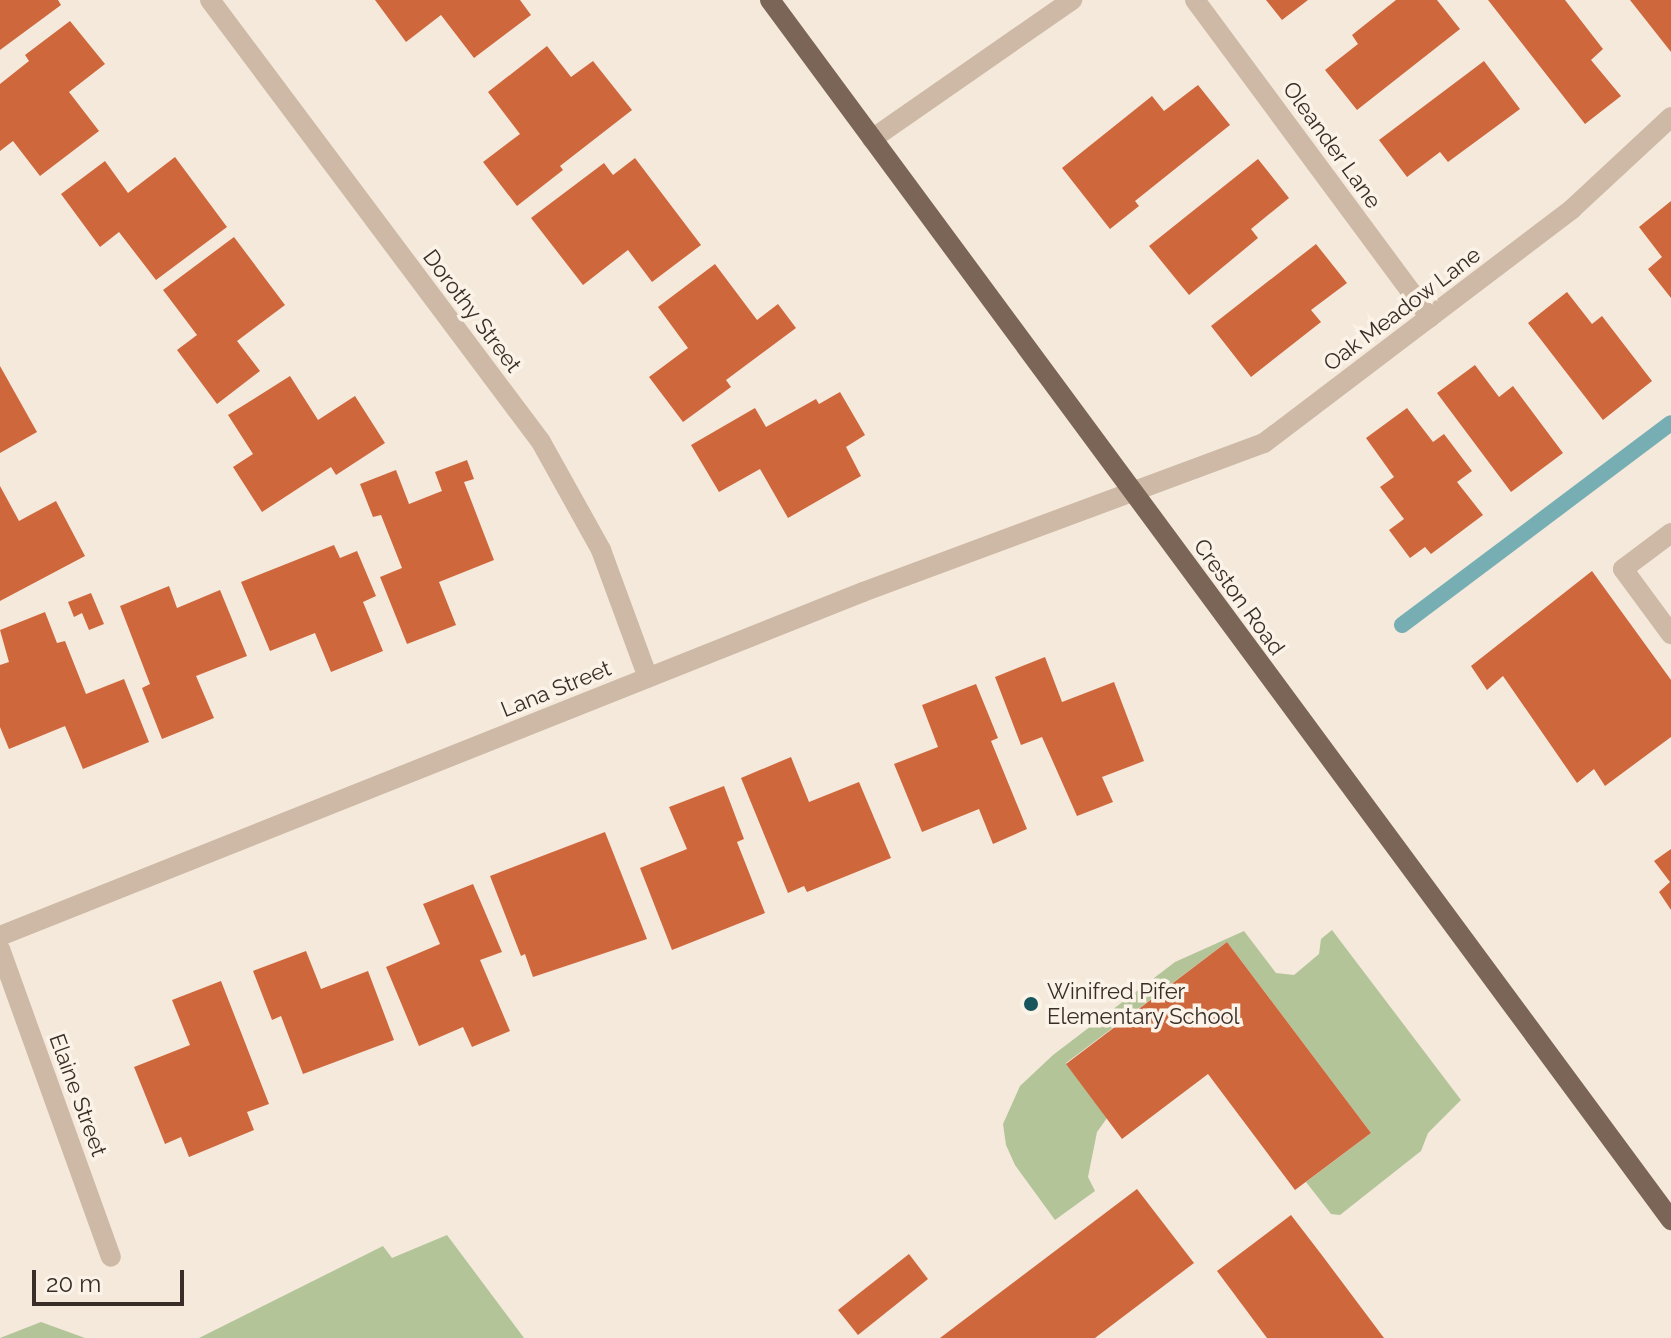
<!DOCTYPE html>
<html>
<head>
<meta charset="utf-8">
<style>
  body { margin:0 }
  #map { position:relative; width:1671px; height:1338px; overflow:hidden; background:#f4e9db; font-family:Raleway,sans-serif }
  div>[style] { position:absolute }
  .green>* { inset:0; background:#b4c499 }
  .stream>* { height:16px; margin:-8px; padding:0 8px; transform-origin:8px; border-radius:8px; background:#77aeb3 }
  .building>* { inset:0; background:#cf673d }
  .minor>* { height:20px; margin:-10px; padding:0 10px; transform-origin:10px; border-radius:10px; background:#cdb9a5 }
  .major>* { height:20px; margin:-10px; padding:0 10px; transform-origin:10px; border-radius:10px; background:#7b6557 }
  .dots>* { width:22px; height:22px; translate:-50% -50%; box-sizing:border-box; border:4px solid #fbf3e7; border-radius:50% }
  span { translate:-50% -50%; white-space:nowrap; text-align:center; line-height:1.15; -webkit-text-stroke:7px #fbf3e7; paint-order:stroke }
  .street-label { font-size:22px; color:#382d27 }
  .poi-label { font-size:22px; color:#382d27 }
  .left { translate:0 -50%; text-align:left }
  .scale { position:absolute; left:32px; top:1270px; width:152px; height:36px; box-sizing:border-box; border:4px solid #382d27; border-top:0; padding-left:10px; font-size:24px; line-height:28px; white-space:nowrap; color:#382d27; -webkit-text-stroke:6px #fbf3e7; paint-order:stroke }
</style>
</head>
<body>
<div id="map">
  <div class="green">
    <i style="clip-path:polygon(1332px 930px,1461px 1100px,1428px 1133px,1421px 1151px,1340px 1215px,1331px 1214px,1306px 1182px,1371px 1133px,1227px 942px,1066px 1063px,1107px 1118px,1097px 1132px,1088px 1177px,1095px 1191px,1055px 1220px,1015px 1165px,1006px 1145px,1003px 1124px,1020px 1086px,1053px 1055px,1175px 962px,1244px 931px,1276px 973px,1294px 975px,1319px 954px,1321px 939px)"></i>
    <i style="clip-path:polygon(447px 1235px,524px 1338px,199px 1338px,383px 1246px,392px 1258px)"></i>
    <i style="clip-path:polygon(41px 1322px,85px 1338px,0 1338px)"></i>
  </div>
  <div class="stream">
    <i style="left:1402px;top:625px;width:336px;rotate:-36.9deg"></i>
  </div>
  <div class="building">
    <i style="clip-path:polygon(0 0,58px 0,61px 5px,0 50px)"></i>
    <i style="clip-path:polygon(375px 0,520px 0,531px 15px,474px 58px,441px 15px,406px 42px)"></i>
    <i style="clip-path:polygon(1266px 0,1308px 0,1282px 20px)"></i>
    <i style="clip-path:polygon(1396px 0,1437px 0,1460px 29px,1357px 110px,1325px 70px,1358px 44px,1352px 35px)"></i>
    <i style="clip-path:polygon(1488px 0,1565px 0,1603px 49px,1591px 60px,1621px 96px,1585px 124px)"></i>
    <i style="clip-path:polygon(1630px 0,1671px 0,1671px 52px)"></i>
    <i style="clip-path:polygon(70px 21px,105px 64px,69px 92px,99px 131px,40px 176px,13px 141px,0 151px,0 84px,29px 61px,25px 55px)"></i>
    <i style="clip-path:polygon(547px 46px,571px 77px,593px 61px,632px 110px,560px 166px,563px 170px,517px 206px,483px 162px,520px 134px,488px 92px)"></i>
    <i style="clip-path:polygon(1484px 61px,1520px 109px,1448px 162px,1440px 152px,1407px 177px,1379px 140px)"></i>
    <i style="clip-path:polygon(1198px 85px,1230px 125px,1135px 201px,1139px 206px,1110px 229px,1062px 168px,1152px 96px,1164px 111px)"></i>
    <i style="clip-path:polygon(175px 157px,227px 227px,156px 280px,119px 232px,100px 247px,61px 194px,105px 161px,128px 193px)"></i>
    <i style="clip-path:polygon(635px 158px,701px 245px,652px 282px,628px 250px,583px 285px,531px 218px,604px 163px,613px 175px)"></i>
    <i style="clip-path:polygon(1258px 159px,1289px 198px,1251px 229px,1258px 238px,1189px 295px,1149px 246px)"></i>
    <i style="clip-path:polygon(1671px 201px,1671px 298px,1648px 269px,1662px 257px,1639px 227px)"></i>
    <i style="clip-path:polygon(234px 237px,285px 305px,237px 341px,260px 371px,217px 404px,177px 350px,197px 335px,163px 290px)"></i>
    <i style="clip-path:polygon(1316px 244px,1347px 283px,1311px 310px,1321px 322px,1251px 377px,1211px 326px)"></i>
    <i style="clip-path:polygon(715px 264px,757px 320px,778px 304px,796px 328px,726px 380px,731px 387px,683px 422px,649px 377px,688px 348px,658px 307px)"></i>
    <i style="clip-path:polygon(1567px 292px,1592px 324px,1602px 316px,1652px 381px,1603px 420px,1528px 323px)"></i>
    <i style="clip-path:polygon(1475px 365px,1499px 397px,1513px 386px,1563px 453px,1511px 492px,1437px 393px)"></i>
    <i style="clip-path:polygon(0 366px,37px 432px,0 453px)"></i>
    <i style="clip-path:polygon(290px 376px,318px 420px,355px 396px,385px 443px,336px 475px,331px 467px,262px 512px,233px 467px,253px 454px,228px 415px)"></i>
    <i style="clip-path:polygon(840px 392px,865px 435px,846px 447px,861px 476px,788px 518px,760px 469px,719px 492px,691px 445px,755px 408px,766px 427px,816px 399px,819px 404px)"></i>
    <i style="clip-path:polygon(1407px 408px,1433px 442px,1444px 434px,1472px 471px,1457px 482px,1483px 515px,1431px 554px,1425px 547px,1410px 558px,1389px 530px,1404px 519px,1380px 487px,1394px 477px,1366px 438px)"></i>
    <i style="clip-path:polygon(467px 460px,474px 479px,464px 482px,494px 560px,439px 582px,456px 625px,407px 644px,380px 577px,402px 568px,381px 515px,373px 517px,360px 484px,396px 470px,409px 504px,442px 491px,435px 472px)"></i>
    <i style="clip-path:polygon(0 486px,19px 521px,56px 501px,85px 556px,0 601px)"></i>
    <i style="clip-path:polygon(334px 545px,340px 558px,357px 551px,376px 596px,363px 602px,383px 651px,331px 672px,315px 633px,270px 651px,241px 582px)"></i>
    <i style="clip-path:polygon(1592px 571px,1671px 680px,1671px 737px,1605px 786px,1594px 769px,1577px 783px,1503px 676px,1487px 690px,1471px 666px)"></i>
    <i style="clip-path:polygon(169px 586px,177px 608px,220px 590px,247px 656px,196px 676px,214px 718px,162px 739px,142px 688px,150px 684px,120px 606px)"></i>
    <i style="clip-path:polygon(91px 593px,104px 624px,89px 630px,82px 613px,74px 617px,68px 602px)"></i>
    <i style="clip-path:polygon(45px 612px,57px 643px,65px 641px,86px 694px,124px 679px,149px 742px,83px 769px,65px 726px,9px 749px,0 727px,0 665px,9px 662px,0 630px)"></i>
    <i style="clip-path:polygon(1045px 657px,1062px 702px,1114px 682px,1144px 761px,1102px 777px,1113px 802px,1077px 816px,1042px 737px,1021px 745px,995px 677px)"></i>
    <i style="clip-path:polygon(976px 684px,998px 738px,991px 741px,1027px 829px,993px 844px,979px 809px,922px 832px,894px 764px,938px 747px,922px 705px)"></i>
    <i style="clip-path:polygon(791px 757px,809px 802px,859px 782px,891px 858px,807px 892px,804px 886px,788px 893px,741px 778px)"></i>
    <i style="clip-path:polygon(724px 786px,744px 839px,737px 842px,765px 913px,672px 950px,640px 868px,687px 849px,669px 807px)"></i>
    <i style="clip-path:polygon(605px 832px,647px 939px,533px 977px,525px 954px,521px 956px,490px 876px)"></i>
    <i style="clip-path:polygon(1671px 849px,1671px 910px,1659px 892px,1670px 882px,1654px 861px)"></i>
    <i style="clip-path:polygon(473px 884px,502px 952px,480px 960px,510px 1031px,472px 1047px,463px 1027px,419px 1046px,386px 967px,440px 944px,423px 904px)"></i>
    <i style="clip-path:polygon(1227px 942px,1371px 1133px,1295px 1190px,1208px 1074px,1122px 1139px,1066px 1064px)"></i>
    <i style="clip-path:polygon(306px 951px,321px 989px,368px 971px,394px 1040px,303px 1074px,281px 1016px,272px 1020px,253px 971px)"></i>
    <i style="clip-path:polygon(221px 981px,269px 1104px,247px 1112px,254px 1130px,189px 1157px,181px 1137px,165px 1144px,134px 1067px,190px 1045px,172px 1000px)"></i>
    <i style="clip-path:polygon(1137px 1189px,1194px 1263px,1095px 1338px,940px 1338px)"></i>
    <i style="clip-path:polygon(1291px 1215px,1321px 1254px,1384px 1338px,1267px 1338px,1217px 1271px)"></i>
    <i style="clip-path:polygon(909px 1254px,928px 1279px,858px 1335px,838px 1310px)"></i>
  </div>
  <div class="minor">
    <i style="left:210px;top:0;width:552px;rotate:53.17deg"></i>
    <i style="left:541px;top:442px;width:124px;rotate:60.9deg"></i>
    <i style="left:601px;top:550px;width:136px;rotate:69.8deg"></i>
    <i style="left:1195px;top:0;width:395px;rotate:53.5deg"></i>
    <i style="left:872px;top:139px;width:244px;rotate:-34.8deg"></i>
    <i style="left:1671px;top:533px;width:60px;rotate:143.1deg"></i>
    <i style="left:1623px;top:569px;width:81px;rotate:53.6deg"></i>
    <i style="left:0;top:936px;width:929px;rotate:-21.73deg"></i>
    <i style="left:863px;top:592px;width:428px;rotate:-20.4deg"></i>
    <i style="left:1264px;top:443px;width:387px;rotate:-37.2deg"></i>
    <i style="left:1572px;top:209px;width:135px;rotate:-42.9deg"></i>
    <i style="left:0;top:949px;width:327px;rotate:70.2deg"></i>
  </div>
  <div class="major">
    <i style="left:770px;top:0;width:1517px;rotate:53.55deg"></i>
  </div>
  <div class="dots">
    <i style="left:1031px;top:1004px;background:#19555d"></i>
  </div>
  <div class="street-label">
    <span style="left:1332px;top:145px;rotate:54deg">Oleander Lane</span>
    <span style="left:1402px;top:309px;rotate:-37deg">Oak Meadow Lane</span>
    <span style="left:472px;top:311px;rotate:53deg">Dorothy Street</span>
    <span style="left:1239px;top:597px;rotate:54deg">Creston Road</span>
    <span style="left:556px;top:689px;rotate:-22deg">Lana Street</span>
    <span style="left:78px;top:1095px;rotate:70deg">Elaine Street</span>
  </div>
  <div class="poi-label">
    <span class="left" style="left:1047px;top:1004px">Winifred Pifer<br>Elementary School</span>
  </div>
  <div class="scale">20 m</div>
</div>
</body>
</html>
